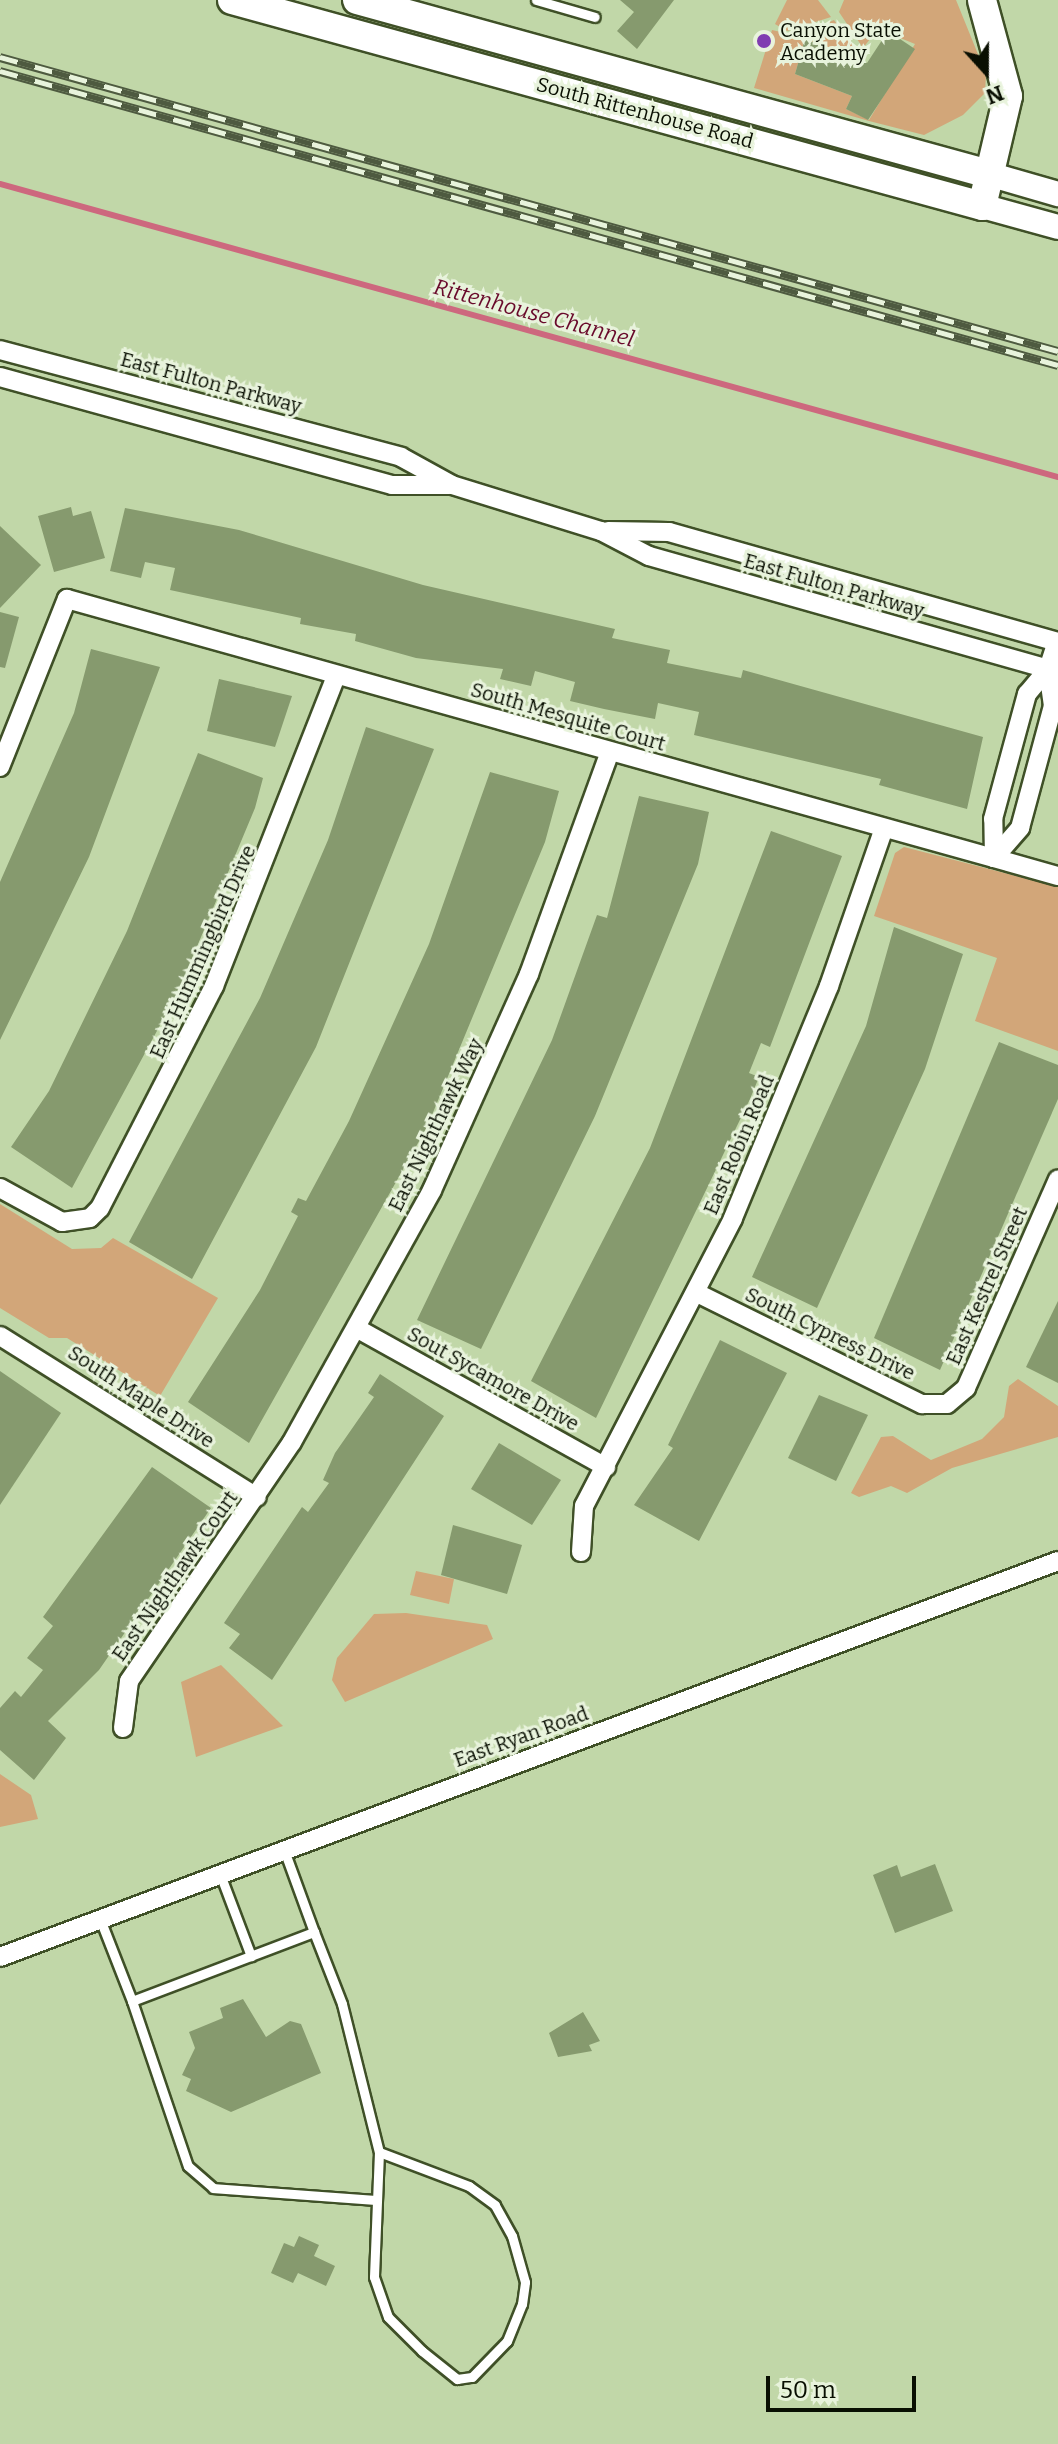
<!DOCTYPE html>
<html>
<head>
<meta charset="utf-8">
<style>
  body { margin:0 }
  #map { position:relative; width:1058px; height:2444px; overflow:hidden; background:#c1d7a8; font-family:Bitter,serif }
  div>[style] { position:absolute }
  .green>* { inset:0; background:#d2a679 }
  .stream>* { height:6px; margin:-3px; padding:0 3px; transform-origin:3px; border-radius:3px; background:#cd687e }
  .building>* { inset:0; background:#869a6e }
  .roads { filter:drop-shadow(2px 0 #3f5027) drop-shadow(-2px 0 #3f5027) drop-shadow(0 2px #3f5027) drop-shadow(0 -2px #3f5027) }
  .service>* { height:9px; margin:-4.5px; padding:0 4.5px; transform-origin:4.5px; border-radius:4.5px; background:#fff }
  .minor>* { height:18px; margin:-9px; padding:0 9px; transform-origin:9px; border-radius:9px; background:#fff }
  .secondary>* { height:24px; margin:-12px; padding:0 12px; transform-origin:12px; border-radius:12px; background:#fff }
  .primary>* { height:28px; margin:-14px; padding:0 14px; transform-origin:14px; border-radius:14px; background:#fff }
  .rail>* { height:9px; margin-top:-4.5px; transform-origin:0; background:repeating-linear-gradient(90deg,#e8f3dc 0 18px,#4e5a40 0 36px); box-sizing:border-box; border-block:2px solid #4e5a40 }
  .dots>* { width:22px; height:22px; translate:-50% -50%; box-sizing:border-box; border:4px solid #e8f3dc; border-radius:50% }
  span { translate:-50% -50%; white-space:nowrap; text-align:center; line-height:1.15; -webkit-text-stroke:6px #e8f3dc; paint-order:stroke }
  .poi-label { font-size:20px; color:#090f02 }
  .left { translate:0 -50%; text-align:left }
  .street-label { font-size:20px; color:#090f02 }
  .water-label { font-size:22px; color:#690a2b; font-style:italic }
  .north { position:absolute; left:946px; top:32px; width:80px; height:80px; -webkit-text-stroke:6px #e8f3dc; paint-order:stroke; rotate:159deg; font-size:22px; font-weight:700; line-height:32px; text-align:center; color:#090f02 }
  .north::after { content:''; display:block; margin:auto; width:28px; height:36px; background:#090f02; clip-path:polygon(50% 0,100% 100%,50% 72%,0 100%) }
  .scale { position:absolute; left:766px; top:2376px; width:150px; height:36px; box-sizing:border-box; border:4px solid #090f02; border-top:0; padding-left:10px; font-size:24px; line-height:28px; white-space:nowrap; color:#090f02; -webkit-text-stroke:6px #e8f3dc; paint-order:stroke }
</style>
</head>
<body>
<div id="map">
  <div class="green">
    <i style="clip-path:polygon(787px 0,818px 0,831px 17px,787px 31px,775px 24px)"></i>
    <i style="clip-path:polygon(844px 0,956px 0,986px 74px,985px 93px,963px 115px,924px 135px,869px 121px,754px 88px,772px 30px,798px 36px,834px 20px,859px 53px,854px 58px,805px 39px,795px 74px,852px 96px,846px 109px,869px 120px,915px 44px,878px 29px,863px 48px,839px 12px)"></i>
    <i style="clip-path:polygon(904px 847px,1058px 887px,1058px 1051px,975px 1021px,997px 958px,874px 916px,895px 853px)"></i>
    <i style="clip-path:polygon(0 1204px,72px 1249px,101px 1248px,113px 1238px,218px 1298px,160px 1396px,67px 1338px,49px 1338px,0 1308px)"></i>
    <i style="clip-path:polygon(1018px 1379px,1058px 1406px,1058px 1437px,952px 1468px,907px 1493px,891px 1486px,859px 1497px,851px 1493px,881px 1437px,893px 1436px,931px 1460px,982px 1439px,1004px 1417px,1009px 1386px)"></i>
    <i style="clip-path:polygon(416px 1571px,454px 1579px,449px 1604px,410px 1595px)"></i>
    <i style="clip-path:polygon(406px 1613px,487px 1625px,493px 1639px,345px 1702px,332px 1680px,337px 1658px,374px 1614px)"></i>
    <i style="clip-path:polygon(221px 1665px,283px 1726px,196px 1757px,181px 1682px)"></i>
    <i style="clip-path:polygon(0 1774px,31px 1795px,38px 1819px,0 1827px)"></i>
  </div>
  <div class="stream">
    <i style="left:0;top:184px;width:1098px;rotate:15.48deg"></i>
  </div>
  <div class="building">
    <i style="clip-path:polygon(620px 0,674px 0,637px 49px,617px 31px,634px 12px)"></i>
    <i style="clip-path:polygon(888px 31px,915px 49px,868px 120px,846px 109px,852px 96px,795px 74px,805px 39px,867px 63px)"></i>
    <i style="clip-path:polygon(71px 507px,73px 516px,91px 511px,105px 558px,54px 572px,38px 516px)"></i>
    <i style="clip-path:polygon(125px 508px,239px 530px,423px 585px,615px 629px,612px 638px,670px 650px,667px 663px,741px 678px,743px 670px,983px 737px,967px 809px,879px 785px,881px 779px,694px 735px,699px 712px,658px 703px,655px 719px,604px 709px,570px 701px,575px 682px,535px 671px,531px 686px,500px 679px,503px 669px,416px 658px,355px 641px,356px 634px,300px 624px,301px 618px,170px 590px,175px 568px,145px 562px,141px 578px,110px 571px)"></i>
    <i style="clip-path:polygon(0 526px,41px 565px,0 608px)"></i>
    <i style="clip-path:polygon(0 612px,19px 617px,5px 668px,0 667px)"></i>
    <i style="clip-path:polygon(91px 649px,160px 667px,89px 857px,0 1040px,0 882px,74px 713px)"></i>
    <i style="clip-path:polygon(219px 679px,292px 696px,275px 747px,207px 731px)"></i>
    <i style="clip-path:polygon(366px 727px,434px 749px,316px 1047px,192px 1279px,129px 1242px,260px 998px,328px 840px)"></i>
    <i style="clip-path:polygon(198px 753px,263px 778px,255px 808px,178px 992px,72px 1188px,11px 1147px,49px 1091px,127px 931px)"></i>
    <i style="clip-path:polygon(490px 772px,559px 791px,545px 842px,427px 1127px,249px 1443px,188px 1402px,260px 1290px,298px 1216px,291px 1212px,298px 1198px,306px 1201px,349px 1121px,429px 944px)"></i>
    <i style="clip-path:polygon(639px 796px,709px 812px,698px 864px,595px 1116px,481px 1349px,417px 1320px,552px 1040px,597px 915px,607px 918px)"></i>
    <i style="clip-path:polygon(771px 831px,842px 856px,770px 1047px,761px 1043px,749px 1073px,759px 1077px,750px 1099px,596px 1418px,531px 1381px,650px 1148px)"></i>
    <i style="clip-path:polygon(894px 927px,963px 954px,925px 1069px,817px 1308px,752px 1277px,866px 1026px)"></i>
    <i style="clip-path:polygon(999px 1042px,1058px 1065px,1058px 1099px,940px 1370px,874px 1338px)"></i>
    <i style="clip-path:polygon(1058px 1301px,1058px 1383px,1026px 1367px)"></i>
    <i style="clip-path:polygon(720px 1340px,787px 1373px,699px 1541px,634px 1505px,673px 1448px,668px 1445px)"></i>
    <i style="clip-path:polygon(0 1371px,61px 1413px,0 1505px)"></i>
    <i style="clip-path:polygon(380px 1374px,444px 1416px,272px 1680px,229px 1648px,240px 1634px,224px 1623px,302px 1507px,308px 1512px,329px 1483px,323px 1480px,335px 1453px,374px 1397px,368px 1393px)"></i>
    <i style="clip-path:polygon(819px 1395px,868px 1415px,836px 1481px,788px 1458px)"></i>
    <i style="clip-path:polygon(499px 1443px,561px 1480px,532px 1525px,471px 1489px)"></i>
    <i style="clip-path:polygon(152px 1467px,211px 1508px,99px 1670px,48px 1721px,66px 1738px,34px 1780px,0 1750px,0 1708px,15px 1691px,21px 1697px,43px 1670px,27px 1658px,53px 1626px,43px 1617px)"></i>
    <i style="clip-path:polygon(453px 1525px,522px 1545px,507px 1594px,441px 1575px)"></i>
    <i style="clip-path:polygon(935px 1864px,953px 1911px,895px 1933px,873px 1875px,897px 1865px,901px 1877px)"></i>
    <i style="clip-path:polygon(243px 1999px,266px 2037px,290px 2021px,301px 2024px,321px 2073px,231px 2112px,186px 2091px,191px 2079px,182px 2075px,195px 2048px,189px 2032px,223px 2018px,220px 2008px)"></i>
    <i style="clip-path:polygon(583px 2012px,600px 2041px,589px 2045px,592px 2051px,558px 2057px,549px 2033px)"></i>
    <i style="clip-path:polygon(299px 2236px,319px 2245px,314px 2256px,335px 2266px,326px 2286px,298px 2273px,293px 2283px,271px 2273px,284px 2243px,294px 2247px)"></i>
  </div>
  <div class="roads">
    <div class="service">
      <i style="left:536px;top:0;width:61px;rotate:16.1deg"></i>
      <i style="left:284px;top:1850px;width:87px;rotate:69.9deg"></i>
      <i style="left:220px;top:1874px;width:88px;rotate:69.3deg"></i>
      <i style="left:100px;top:1919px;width:88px;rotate:68.7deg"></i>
      <i style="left:132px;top:2001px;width:195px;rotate:-20.8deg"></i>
      <i style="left:314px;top:1932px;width:77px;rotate:68.7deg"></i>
      <i style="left:342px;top:2004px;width:153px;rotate:76deg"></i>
      <i style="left:379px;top:2152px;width:125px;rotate:92.3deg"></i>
      <i style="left:374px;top:2277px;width:42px;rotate:70.7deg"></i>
      <i style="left:388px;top:2317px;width:48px;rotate:45deg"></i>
      <i style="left:422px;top:2351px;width:45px;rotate:38.7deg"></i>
      <i style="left:457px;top:2379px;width:15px;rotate:-8deg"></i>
      <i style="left:472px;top:2377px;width:50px;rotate:-45.8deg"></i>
      <i style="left:507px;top:2341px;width:40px;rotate:-68deg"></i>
      <i style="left:522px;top:2304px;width:22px;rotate:-82deg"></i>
      <i style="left:525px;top:2282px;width:48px;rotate:-105.8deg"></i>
      <i style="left:512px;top:2236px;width:35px;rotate:-119deg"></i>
      <i style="left:495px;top:2205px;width:32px;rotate:-144deg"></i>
      <i style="left:469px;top:2186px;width:96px;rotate:-159.3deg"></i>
      <i style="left:132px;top:2001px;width:174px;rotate:71.3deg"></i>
      <i style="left:188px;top:2166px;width:33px;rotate:41deg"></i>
      <i style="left:213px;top:2188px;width:162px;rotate:4.2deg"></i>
    </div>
    <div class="minor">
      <i style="left:0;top:350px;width:415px;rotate:14.9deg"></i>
      <i style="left:401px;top:457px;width:58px;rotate:28.8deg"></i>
      <i style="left:452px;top:485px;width:156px;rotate:17.2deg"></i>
      <i style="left:601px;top:531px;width:54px;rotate:27.5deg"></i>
      <i style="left:649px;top:556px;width:425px;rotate:15.8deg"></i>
      <i style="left:0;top:377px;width:407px;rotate:15.4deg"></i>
      <i style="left:392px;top:485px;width:57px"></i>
      <i style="left:608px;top:531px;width:61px;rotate:0.9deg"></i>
      <i style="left:669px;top:532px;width:404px;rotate:15.8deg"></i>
      <i style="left:0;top:767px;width:181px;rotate:-68.3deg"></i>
      <i style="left:67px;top:599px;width:1029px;rotate:15.62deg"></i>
      <i style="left:994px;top:858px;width:39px;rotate:-91deg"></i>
      <i style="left:993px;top:819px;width:130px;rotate:-74.8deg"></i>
      <i style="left:1027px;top:694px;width:33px;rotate:-50deg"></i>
      <i style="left:1048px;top:669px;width:28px;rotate:-72deg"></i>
      <i style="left:994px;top:858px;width:40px;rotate:-49deg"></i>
      <i style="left:1020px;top:828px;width:126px;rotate:-74.9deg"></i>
      <i style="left:1053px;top:706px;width:37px;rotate:-98deg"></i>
      <i style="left:0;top:1188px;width:71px;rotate:28.7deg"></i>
      <i style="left:62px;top:1222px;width:28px;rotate:-8deg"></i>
      <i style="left:90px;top:1218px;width:14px;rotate:-45deg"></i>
      <i style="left:100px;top:1208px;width:250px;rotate:-62.8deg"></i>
      <i style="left:214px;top:986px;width:333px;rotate:-68.5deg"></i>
      <i style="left:697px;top:1293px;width:251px;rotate:26.3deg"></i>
      <i style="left:922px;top:1404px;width:25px"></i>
      <i style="left:947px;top:1404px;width:25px;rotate:-40deg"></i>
      <i style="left:966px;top:1388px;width:228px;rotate:-66.2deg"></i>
      <i style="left:358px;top:1329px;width:284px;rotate:29.1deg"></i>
      <i style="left:0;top:1336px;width:303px;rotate:32.1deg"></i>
      <i style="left:581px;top:1552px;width:46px;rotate:-86.3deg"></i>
      <i style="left:584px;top:1506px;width:324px;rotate:-62.6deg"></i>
      <i style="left:733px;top:1218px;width:251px;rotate:-67.5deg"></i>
      <i style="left:829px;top:986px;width:167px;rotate:-70.8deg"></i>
      <i style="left:123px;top:1728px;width:47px;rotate:-82.7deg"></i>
      <i style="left:129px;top:1681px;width:289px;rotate:-55.7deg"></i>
      <i style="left:292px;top:1442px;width:288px;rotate:-60.9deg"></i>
      <i style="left:432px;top:1190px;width:237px;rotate:-65.8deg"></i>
      <i style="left:529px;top:974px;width:236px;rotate:-70deg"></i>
      <i style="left:0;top:1957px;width:1130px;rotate:-20.52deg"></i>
    </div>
    <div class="secondary">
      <i style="left:992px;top:175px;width:69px;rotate:16.1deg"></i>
      <i style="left:982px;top:206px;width:79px;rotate:15.4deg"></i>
    </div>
    <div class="primary">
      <i style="left:232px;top:0;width:778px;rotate:15.36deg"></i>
      <i style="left:982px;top:206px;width:113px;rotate:-76.7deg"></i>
      <i style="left:1008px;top:96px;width:99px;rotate:-105.2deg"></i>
      <i style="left:357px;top:0;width:659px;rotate:15.41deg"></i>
    </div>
  </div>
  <div class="rail">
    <i style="left:0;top:57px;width:1098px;rotate:15.53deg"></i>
    <i style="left:0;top:71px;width:1098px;rotate:15.53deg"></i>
  </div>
  <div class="dots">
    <i style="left:764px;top:41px;background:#803db1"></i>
  </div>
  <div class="poi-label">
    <span class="left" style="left:780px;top:42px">Canyon State<br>Academy</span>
  </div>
  <div class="street-label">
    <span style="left:645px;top:113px;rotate:15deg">South Rittenhouse Road</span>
    <span style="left:211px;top:383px;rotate:15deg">East Fulton Parkway</span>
    <span style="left:834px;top:586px;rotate:16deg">East Fulton Parkway</span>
    <span style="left:568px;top:717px;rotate:16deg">South Mesquite Court</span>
    <span style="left:203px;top:952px;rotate:-66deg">East Hummingbird Drive</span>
    <span style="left:436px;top:1125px;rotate:-64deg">East Nighthawk Way</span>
    <span style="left:739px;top:1145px;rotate:-67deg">East Robin Road</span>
    <span style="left:987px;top:1286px;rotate:-66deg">East Kestrel Street</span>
    <span style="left:830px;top:1334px;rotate:26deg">South Cypress Drive</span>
    <span style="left:493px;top:1379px;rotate:29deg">Sout Sycamore Drive</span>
    <span style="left:141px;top:1397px;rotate:33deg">South Maple Drive</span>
    <span style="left:175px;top:1576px;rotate:-55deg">East Nighthawk Court</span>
    <span style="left:521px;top:1737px;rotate:-20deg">East Ryan Road</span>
  </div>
  <div class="water-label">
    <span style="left:534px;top:313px;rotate:15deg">Rittenhouse Channel</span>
  </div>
  <div class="north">N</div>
  <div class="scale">50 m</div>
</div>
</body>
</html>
